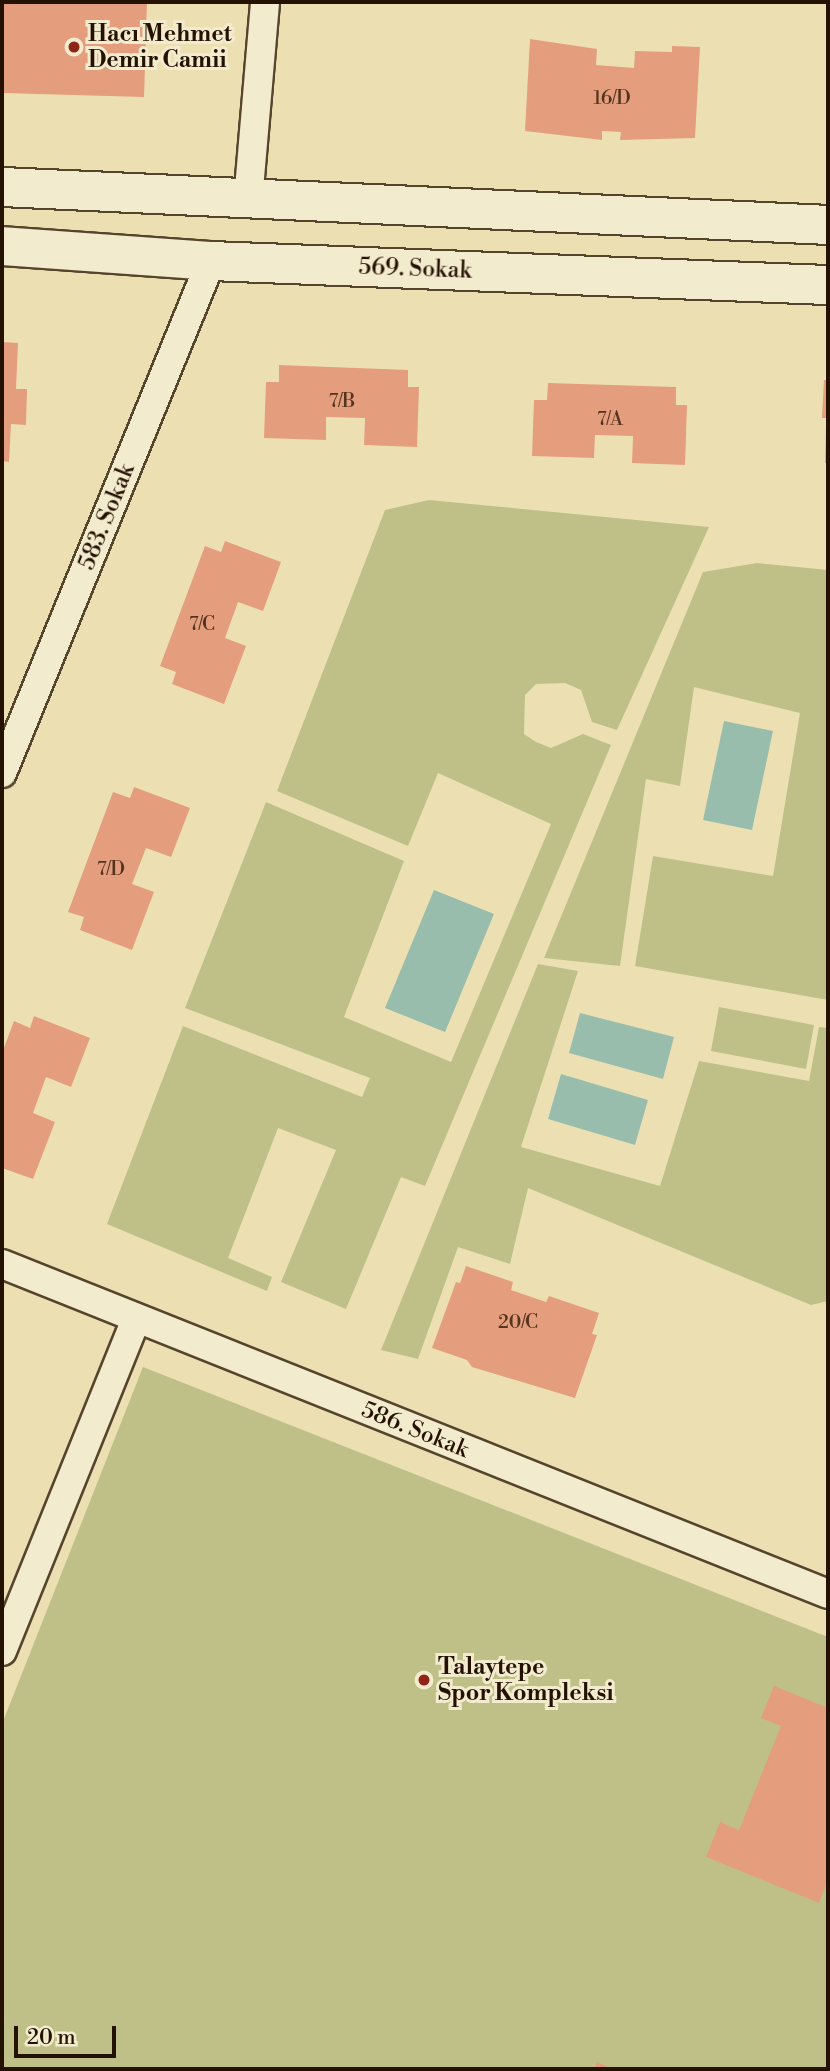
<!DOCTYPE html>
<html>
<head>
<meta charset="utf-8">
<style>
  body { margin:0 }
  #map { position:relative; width:830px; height:2071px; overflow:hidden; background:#ece0b3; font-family:"Libre Bodoni",serif }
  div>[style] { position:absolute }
  .green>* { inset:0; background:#bec088 }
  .water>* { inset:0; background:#99bdad }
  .building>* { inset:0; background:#e49e7d }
  .roads { filter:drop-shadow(2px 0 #56452d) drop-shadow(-2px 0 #56452d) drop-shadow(0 2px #56452d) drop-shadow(0 -2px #56452d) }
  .street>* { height:28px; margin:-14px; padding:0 14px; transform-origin:14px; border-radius:14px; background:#f3ebce }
  .secondary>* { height:38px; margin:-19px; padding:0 19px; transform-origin:19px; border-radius:19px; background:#f3ebce }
  .dots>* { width:19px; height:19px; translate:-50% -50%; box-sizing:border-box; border:4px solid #f3ebce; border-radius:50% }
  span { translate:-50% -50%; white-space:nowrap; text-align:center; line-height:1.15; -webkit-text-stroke:6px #f3ebce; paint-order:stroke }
  .number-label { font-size:19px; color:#54341f }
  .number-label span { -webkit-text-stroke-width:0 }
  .poi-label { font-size:23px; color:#241100; font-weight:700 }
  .left { translate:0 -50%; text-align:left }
  .street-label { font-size:23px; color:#241100 }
  .frame { position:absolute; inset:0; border:4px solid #241100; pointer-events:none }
  .scale { position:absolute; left:14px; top:2026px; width:102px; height:32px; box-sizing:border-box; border:4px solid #241100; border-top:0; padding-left:9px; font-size:21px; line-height:24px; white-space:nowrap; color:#241100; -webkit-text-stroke:5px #f3ebce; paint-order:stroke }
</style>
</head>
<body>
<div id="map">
  <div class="green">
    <i style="clip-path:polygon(429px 500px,709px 527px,617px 730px,592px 722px,581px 690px,565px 683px,536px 684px,525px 695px,524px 734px,536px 742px,551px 748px,583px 734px,611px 745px,425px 1186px,401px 1177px,346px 1309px,281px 1282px,336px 1150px,278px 1128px,228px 1258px,272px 1277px,267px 1291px,107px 1224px,183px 1026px,362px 1097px,370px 1078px,185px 1008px,266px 802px,404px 861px,344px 1017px,451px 1062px,551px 824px,438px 773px,408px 846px,277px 791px,385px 510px)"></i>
    <i style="clip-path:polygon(757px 563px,828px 570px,828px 1000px,635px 966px,653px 856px,773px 876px,800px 713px,694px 687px,680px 786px,646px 779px,620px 966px,544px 958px,703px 572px)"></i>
    <i style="clip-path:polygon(538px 964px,578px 971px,521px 1147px,660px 1186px,699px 1061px,809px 1081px,819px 1027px,828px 1028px,828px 1301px,811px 1305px,528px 1188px,510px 1264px,458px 1247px,418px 1359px,381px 1350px)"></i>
    <i style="clip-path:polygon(719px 1007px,814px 1025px,806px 1069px,711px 1051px)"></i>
    <i style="clip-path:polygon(143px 1367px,828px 1637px,828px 2069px,2px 2069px,2px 1724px)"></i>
  </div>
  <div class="water">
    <i style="clip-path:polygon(724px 721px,773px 731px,752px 830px,703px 820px)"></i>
    <i style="clip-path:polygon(434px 890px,494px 914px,445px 1032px,385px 1008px)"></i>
    <i style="clip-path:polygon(580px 1013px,674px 1037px,663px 1079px,569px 1053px)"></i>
    <i style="clip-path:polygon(561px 1074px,648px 1100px,635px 1145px,548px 1119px)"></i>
  </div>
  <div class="building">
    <i style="clip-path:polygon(2px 2px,147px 2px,144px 97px,2px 93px)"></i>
    <i style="clip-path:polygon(530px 39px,597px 49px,596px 65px,634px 68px,635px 51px,672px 52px,672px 46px,700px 47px,695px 138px,620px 140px,621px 132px,602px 131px,602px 140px,525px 131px)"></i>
    <i style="clip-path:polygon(2px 342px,18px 343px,16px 389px,27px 389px,26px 425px,11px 424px,9px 462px,2px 461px)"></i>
    <i style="clip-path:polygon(279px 365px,408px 370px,408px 387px,419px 387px,417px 447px,364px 445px,365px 418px,326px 417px,326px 440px,264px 438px,266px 382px,279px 382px)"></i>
    <i style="clip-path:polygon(824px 380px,828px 380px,828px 418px,822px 418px)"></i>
    <i style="clip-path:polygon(548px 383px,676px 387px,676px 405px,687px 405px,685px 465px,632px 463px,633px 436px,595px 435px,594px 458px,532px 456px,534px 400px,547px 400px)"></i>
    <i style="clip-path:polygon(826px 425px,828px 425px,828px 463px,825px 463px)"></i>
    <i style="clip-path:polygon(225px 541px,281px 562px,263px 611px,238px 602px,225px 638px,246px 646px,224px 704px,172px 684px,176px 672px,160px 666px,205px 546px,221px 552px)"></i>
    <i style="clip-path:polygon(134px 787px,190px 808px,171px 857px,146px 848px,132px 884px,154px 892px,132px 950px,80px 930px,84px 917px,68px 912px,113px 792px,130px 798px)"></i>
    <i style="clip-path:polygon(34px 1016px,90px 1038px,71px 1087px,46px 1077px,33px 1113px,55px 1122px,33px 1179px,2px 1168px,2px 1053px,14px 1021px,30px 1028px)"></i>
    <i style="clip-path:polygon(466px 1266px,513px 1282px,511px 1290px,546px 1302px,549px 1296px,599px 1313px,592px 1334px,597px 1335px,575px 1398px,472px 1367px,467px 1360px,432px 1348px,456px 1282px,460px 1283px)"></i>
    <i style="clip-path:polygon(774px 1686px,828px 1708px,828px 1880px,819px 1903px,706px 1857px,720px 1822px,739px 1830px,781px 1726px,761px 1718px)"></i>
    <i style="clip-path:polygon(597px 2062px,613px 2069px,594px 2069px)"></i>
  </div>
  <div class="roads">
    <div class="street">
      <i style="left:248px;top:201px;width:200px;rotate:-85.1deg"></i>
      <i style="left:2px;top:773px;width:553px;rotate:-67.79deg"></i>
      <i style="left:2px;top:1264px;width:889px;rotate:21.78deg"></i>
      <i style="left:2px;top:1651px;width:358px;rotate:-68deg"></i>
    </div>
    <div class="secondary">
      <i style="left:2px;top:187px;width:827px;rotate:2.63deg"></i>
      <i style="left:2px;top:246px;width:210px;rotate:4.1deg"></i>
      <i style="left:211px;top:261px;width:617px;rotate:2.23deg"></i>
    </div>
  </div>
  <div class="dots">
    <i style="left:74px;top:47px;background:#8f2418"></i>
    <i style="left:424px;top:1680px;background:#8f2418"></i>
  </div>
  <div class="number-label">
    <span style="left:612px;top:99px">16/D</span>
    <span style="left:342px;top:402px">7/B</span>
    <span style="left:610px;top:420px">7/A</span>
    <span style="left:202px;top:625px">7/C</span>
    <span style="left:111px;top:870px">7/D</span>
    <span style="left:518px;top:1323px">20/C</span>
  </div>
  <div class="poi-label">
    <span class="left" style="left:88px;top:47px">Hacı Mehmet<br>Demir Camii</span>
    <span class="left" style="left:438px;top:1680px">Talaytepe<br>Spor Kompleksi</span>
  </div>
  <div class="street-label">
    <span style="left:415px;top:269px;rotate:2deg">569. Sokak</span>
    <span style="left:107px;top:517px;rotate:-68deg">583. Sokak</span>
    <span style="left:415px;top:1430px;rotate:22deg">586. Sokak</span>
  </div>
  <div class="frame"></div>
  <div class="scale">20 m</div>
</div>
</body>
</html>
